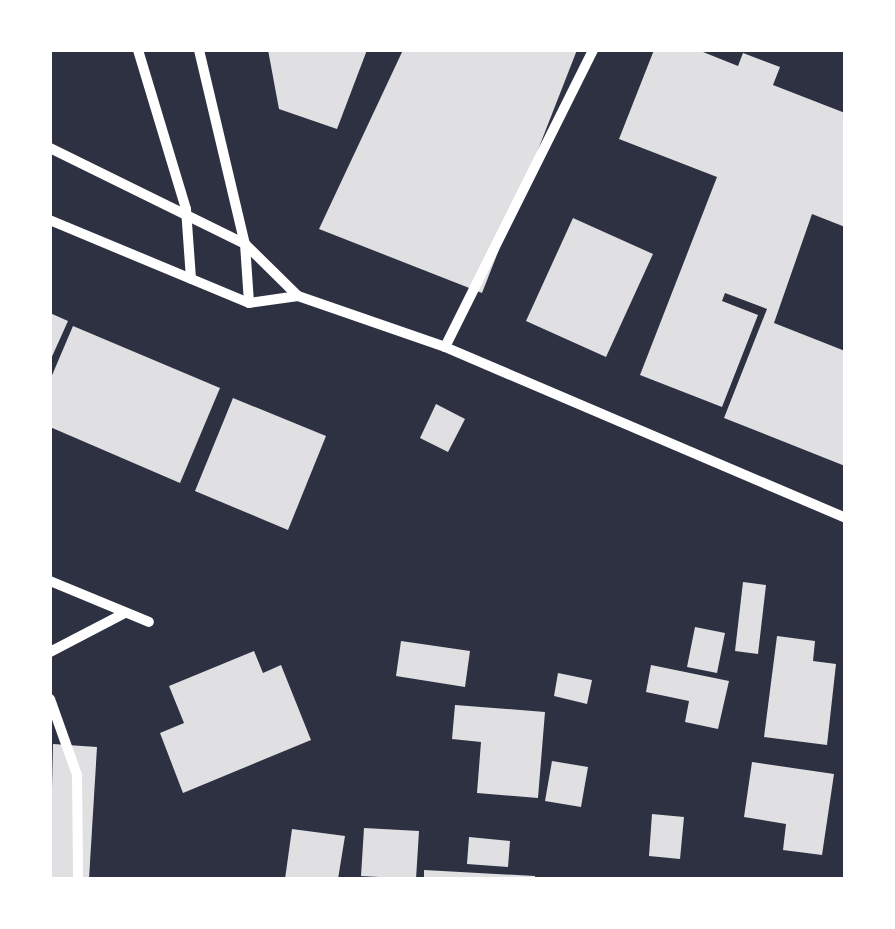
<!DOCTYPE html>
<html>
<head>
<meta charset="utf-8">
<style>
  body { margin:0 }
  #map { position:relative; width:895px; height:929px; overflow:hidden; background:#2d3142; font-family:Montserrat,sans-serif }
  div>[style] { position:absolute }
  .building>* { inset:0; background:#e0e0e3 }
  .minor>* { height:10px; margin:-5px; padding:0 5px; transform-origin:5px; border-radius:5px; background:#fff }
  span { translate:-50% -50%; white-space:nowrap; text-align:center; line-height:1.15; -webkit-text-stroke:8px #fff; paint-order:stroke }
  .frame { position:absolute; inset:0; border:52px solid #fff; pointer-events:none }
</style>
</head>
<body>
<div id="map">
  <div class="building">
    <i style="clip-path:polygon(268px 50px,367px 50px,337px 129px,279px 109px)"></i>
    <i style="clip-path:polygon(403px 50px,577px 50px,482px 293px,319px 229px)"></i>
    <i style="clip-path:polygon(654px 50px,698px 50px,738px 66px,743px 53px,780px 67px,773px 85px,845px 113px,845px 227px,812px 214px,774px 323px,845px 351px,845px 466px,724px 418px,767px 309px,725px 293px,722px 301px,758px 315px,722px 407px,640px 375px,717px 177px,619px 139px)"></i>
    <i style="clip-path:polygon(573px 218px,653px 254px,606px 357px,526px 321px)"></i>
    <i style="clip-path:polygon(50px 313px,68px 321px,50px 361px)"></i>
    <i style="clip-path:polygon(73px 326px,220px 388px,180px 483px,50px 427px,50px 380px)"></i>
    <i style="clip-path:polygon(233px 398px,326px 436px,288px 530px,195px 491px)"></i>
    <i style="clip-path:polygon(436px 404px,465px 419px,448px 452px,420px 438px)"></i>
    <i style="clip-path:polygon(743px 582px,766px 585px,758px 654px,735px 651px)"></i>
    <i style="clip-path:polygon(695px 627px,725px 633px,717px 673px,687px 667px)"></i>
    <i style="clip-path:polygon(777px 636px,815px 641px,813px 661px,836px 664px,827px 745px,764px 737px)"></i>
    <i style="clip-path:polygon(401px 641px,470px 651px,465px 687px,396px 676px)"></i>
    <i style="clip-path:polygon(254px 651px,263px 673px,281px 665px,311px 740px,183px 793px,160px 733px,184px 723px,169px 686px)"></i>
    <i style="clip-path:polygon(651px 665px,729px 681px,718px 729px,685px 722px,689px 701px,646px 692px)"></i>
    <i style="clip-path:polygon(558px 673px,592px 680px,587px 704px,554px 696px)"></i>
    <i style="clip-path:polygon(455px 705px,545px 712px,538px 798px,477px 793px,481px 742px,452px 739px)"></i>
    <i style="clip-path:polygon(53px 744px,97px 747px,89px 879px,50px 879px)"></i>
    <i style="clip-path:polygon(552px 761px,588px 767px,581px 807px,545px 801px)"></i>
    <i style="clip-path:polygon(752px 762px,834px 774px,822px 855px,783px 850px,786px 824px,744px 817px)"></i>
    <i style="clip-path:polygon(652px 814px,684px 817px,680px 859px,649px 856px)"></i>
    <i style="clip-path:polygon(364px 828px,419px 831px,416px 879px,361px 876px)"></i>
    <i style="clip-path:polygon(292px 829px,345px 836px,338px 879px,285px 879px)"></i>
    <i style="clip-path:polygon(469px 837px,510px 841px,508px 867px,467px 864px)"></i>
    <i style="clip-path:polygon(424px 870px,535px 876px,535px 879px,424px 879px)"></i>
  </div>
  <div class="minor">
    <i style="left:138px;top:50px;width:166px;rotate:73.2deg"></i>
    <i style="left:186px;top:209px;width:70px;rotate:85.9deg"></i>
    <i style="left:199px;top:50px;width:199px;rotate:76.7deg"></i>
    <i style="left:245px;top:244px;width:59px;rotate:86.1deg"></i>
    <i style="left:50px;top:148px;width:217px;rotate:26.2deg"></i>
    <i style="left:245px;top:244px;width:74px;rotate:44.5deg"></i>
    <i style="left:298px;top:296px;width:49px;rotate:171.9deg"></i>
    <i style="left:249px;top:303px;width:216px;rotate:-157.4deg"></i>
    <i style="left:298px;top:296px;width:156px;rotate:19.1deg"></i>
    <i style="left:445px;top:347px;width:435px;rotate:23.1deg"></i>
    <i style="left:445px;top:347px;width:332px;rotate:-63.5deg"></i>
    <i style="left:50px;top:581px;width:107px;rotate:22.5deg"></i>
    <i style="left:50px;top:652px;width:82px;rotate:-27.5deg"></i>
    <i style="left:50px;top:699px;width:81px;rotate:70.4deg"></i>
    <i style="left:77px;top:775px;width:104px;rotate:89.4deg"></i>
  </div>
  <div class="frame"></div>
</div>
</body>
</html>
